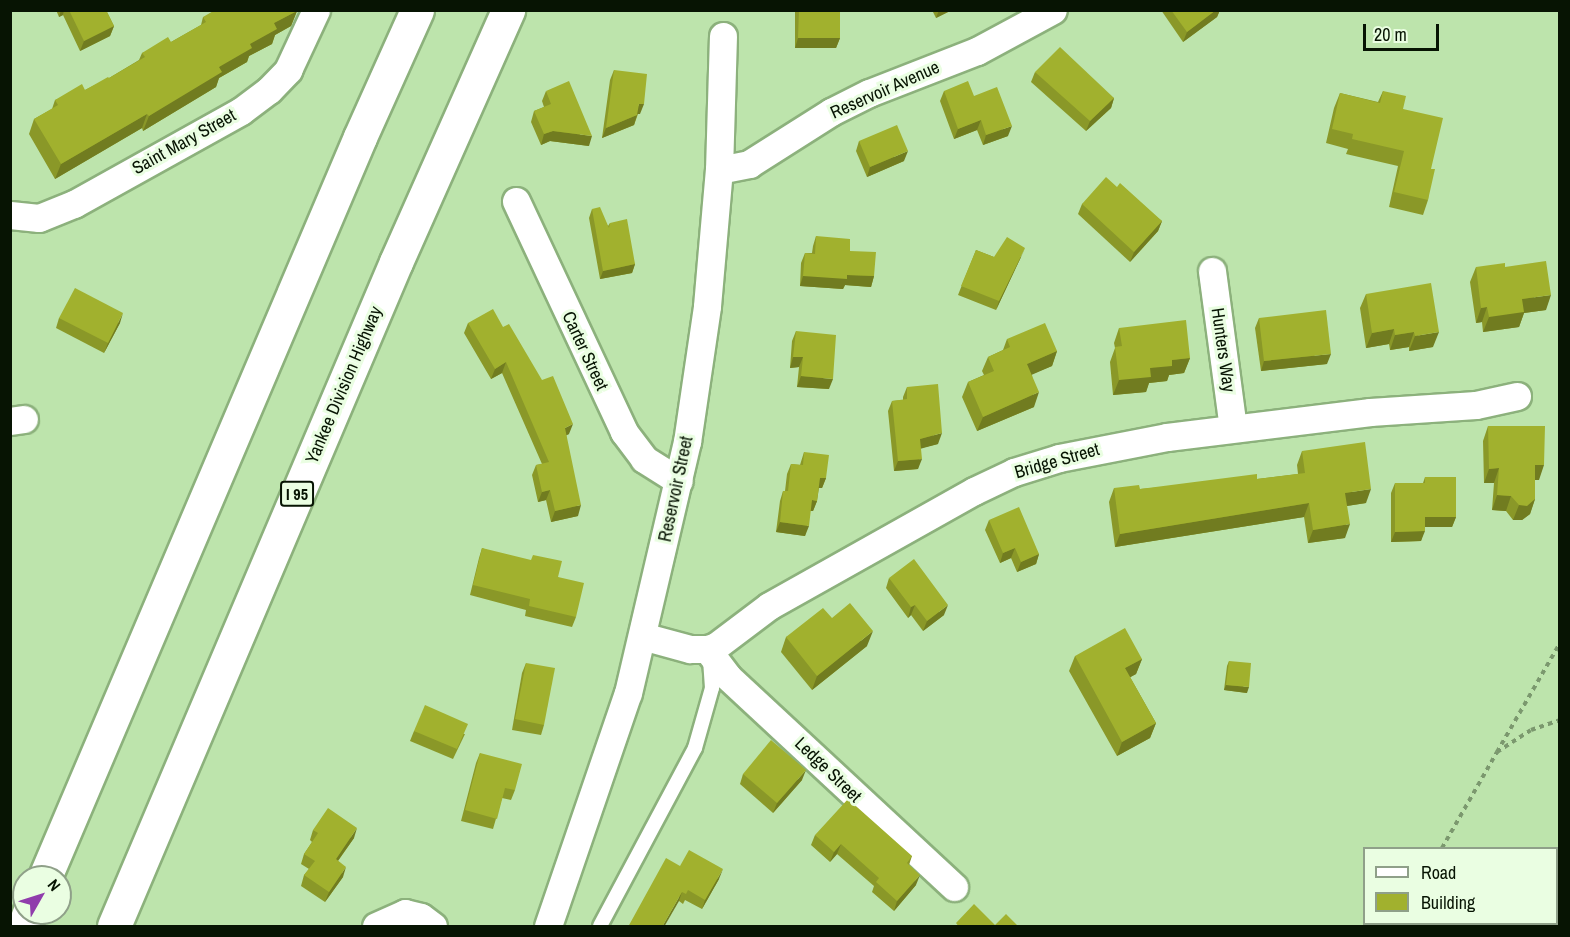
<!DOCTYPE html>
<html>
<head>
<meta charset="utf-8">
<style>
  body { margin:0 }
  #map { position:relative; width:1570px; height:937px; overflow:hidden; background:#bde4ac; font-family:"Archivo Narrow",sans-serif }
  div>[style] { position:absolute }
  .path>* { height:4px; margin-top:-2px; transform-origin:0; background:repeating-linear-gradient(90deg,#7b986e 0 4.5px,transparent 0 9px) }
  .roads { filter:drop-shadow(2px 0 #8cb17c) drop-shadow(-2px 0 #8cb17c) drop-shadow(0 2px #8cb17c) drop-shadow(0 -2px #8cb17c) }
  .lane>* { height:14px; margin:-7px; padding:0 7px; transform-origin:7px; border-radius:7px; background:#fff }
  .street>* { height:27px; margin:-13.5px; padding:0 13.5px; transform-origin:13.5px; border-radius:13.5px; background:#fff }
  .highway>* { height:33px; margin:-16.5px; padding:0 16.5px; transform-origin:16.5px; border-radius:16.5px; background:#fff }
  .wall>* { inset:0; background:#8a9828 }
  .shaded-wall>* { inset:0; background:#717c20 }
  .building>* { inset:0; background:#a1b12e }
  span { translate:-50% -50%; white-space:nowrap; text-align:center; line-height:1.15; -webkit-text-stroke:6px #eafee2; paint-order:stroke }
  .shield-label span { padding:2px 4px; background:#eafee2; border:2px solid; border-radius:4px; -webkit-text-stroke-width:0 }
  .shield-label { font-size:16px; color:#071403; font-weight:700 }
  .street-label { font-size:18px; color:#071403 }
  .frame { position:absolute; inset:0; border:12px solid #071403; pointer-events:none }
  .legend { position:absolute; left:1363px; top:847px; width:195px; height:78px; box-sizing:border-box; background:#eafee2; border:2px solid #8fa089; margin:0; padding:8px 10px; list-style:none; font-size:18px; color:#071403 }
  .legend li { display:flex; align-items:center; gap:12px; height:30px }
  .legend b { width:30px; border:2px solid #8fa089 }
  .north { position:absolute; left:12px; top:865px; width:60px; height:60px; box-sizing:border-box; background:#eafee2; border:2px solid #8fa089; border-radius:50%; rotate:51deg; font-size:16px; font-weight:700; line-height:24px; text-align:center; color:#071403 }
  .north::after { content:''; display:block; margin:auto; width:21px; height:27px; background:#903dac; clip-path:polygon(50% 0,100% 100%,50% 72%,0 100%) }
  .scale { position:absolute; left:1363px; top:24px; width:76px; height:27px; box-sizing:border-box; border:3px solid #071403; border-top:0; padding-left:8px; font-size:18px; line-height:21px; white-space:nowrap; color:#071403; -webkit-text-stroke:4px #eafee2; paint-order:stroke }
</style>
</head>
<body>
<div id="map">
  <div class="path">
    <i style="left:1497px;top:752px;width:126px;rotate:-60deg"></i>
    <i style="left:1442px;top:848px;width:111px;rotate:-60.2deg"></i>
    <i style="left:1497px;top:752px;width:40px;rotate:-32.9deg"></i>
    <i style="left:1531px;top:730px;width:31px;rotate:-19deg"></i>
    <i style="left:1397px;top:926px;width:3px;rotate:-45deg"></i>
  </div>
  <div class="roads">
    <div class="lane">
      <i style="left:600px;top:926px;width:202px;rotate:-61.9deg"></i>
      <i style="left:695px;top:748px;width:62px;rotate:-74.2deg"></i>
      <i style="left:712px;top:688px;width:27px;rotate:-94deg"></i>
    </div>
    <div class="street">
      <i style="left:719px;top:170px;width:31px;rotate:-11deg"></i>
      <i style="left:749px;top:164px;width:97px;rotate:-32.4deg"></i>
      <i style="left:831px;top:112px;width:42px;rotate:-26.6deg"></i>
      <i style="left:869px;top:93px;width:116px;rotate:-21.3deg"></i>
      <i style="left:977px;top:51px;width:86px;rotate:-28.3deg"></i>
      <i style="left:516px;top:201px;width:255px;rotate:64.9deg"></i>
      <i style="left:624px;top:432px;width:34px;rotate:53deg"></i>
      <i style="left:644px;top:459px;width:41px;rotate:32.2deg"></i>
      <i style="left:10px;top:215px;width:29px;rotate:6deg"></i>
      <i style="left:39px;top:218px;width:38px;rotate:-22deg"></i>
      <i style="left:74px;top:204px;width:191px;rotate:-29.1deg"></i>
      <i style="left:241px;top:111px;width:35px;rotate:-37deg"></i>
      <i style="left:269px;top:90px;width:28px;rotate:-46deg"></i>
      <i style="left:288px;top:70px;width:66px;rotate:-65deg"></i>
      <i style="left:1212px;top:271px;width:158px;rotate:82.4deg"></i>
      <i style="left:10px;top:421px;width:14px;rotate:-8deg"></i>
      <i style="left:642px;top:636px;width:50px;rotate:15.2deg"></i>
      <i style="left:690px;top:649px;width:17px"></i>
      <i style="left:707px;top:649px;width:9px;rotate:-18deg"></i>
      <i style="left:716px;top:646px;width:66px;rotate:-37deg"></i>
      <i style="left:769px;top:606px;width:235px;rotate:-29.3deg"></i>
      <i style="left:974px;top:491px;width:44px;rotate:-25.4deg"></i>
      <i style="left:1014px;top:472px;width:47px;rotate:-17.3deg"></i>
      <i style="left:1059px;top:458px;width:110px;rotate:-11deg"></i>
      <i style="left:1167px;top:437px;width:205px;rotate:-7deg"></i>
      <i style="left:1370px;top:412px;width:106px;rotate:-3.8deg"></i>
      <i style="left:1476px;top:405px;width:42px;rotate:-12.4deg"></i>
      <i style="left:707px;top:649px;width:34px;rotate:53deg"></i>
      <i style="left:727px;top:676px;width:310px;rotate:42.9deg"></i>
      <i style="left:376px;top:926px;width:32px;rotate:-24deg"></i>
      <i style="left:405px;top:913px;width:16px;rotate:14deg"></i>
      <i style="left:421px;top:917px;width:15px;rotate:37deg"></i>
      <i style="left:548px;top:926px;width:246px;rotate:-71.1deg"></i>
      <i style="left:628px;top:693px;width:258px;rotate:-76.8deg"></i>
      <i style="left:687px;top:442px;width:137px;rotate:-81.6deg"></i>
      <i style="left:707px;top:306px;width:137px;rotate:-85deg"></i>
      <i style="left:719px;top:170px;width:134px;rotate:-88.3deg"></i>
    </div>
    <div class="highway">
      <i style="left:45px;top:877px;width:804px;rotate:-66.94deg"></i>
      <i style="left:360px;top:137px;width:139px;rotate:-65.8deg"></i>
      <i style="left:24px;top:926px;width:14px;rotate:-69deg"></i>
      <i style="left:114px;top:926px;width:721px;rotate:-66.99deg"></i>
      <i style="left:396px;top:262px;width:276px;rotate:-66deg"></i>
    </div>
  </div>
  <div class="wall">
    <i style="clip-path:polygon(56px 10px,106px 10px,114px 26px,110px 36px,80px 51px,63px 15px,59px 17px)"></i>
    <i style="clip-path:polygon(795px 10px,840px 10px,840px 38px,836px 48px,795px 48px)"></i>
    <i style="clip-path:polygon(932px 10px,952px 10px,936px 18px)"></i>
    <i style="clip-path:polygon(1161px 10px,1220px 10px,1217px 17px,1183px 42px)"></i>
    <i style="clip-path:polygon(297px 11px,291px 26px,275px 35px,272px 44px,249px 56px,247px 62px,219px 78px,216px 87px,143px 131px,142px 128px,55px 179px,29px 134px,34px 119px,52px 109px,55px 100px,85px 90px,109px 78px,139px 60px,142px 53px,171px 42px,201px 25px,203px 17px)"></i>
    <i style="clip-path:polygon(614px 70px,640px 114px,638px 114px,634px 125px,602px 138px,610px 80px)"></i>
    <i style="clip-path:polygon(1035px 72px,1114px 98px,1111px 108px,1086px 131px,1031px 82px)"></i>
    <i style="clip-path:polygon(546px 91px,589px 146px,550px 141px,541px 145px,531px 122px,534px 111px,544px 107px,542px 101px)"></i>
    <i style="clip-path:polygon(944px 91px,974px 96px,1008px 136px,983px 145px,977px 130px,954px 139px,940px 101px)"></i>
    <i style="clip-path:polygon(1383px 91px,1403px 109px,1431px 169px,1428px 200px,1423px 215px,1389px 207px,1398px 166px,1346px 154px,1348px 149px,1326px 143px,1334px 108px,1340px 93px,1378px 102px)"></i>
    <i style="clip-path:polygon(859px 141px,904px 161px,867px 177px,856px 151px)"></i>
    <i style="clip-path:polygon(1117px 187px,1162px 221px,1158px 231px,1130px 262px,1078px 214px,1082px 204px)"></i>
    <i style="clip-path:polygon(592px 209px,608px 226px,610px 223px,635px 264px,632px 273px,600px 279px,589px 218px)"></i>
    <i style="clip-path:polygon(816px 236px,850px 251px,874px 276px,871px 287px,845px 285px,843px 289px,800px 286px,801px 263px,805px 253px,812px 253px,813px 246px)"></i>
    <i style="clip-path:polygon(976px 250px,994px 257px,1021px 257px,996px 310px,958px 295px)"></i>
    <i style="clip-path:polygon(1476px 267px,1505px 267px,1546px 310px,1524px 313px,1519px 327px,1483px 332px,1482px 322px,1476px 323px,1470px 282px)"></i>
    <i style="clip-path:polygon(1366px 294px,1433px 347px,1409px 351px,1409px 347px,1390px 350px,1389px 344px,1366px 348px,1360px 308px)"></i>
    <i style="clip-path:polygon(59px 318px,120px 323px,104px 353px,56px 328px)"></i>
    <i style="clip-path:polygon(1259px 318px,1327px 364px,1261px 371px,1255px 328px)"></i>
    <i style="clip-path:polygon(468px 323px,503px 327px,569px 434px,566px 435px,578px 516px,551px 522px,546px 500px,538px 502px,532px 475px,536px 465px,542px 464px,502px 373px,491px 379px,464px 333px)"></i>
    <i style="clip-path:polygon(1119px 328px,1190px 358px,1184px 373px,1169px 375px,1167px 381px,1149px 383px,1146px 392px,1113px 395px,1110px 362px,1115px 348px,1114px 343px)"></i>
    <i style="clip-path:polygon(796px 331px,829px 389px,797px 387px,799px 367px,790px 368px,792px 341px)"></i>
    <i style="clip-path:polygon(1007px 339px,1057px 351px,1052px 366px,1032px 374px,1034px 407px,977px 431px,962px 397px,968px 382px,984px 375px,982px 371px,988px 357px,1003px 350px)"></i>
    <i style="clip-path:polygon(907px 387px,938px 444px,921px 448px,918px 469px,894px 471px,888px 411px,892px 401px,903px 400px,903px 397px)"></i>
    <i style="clip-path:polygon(1488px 426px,1539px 480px,1535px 480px,1535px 499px,1530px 514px,1522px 520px,1513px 520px,1506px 511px,1492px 510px,1494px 483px,1484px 483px,1483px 441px)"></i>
    <i style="clip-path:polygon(1302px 451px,1366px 503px,1347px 506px,1345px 538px,1308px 543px,1304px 517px,1115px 547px,1109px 502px,1114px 488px,1140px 489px,1257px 479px,1298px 474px,1297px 465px)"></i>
    <i style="clip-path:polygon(804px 452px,826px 478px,822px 488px,819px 488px,817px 501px,813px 511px,810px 511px,805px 536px,776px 532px,780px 501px,783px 491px,785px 491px,787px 474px,791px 464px,800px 465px)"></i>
    <i style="clip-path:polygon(1425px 477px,1456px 517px,1452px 527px,1425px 527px,1421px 541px,1391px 542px,1391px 493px,1395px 483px,1423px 483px)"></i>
    <i style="clip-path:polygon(989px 520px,1039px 554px,1036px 564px,1017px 572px,1011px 558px,1000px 563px,985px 530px)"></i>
    <i style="clip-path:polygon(482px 548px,558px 577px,576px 617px,572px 627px,525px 616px,526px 610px,470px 595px,479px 558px)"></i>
    <i style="clip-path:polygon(889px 578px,944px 615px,923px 631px,911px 615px,908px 618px,886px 588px)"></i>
    <i style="clip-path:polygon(832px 618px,867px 646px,812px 690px,781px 652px,786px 637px)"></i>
    <i style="clip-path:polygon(1075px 656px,1142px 659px,1136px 674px,1130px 677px,1156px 723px,1150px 738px,1117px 756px,1069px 671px)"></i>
    <i style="clip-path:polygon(1229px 661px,1247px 693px,1224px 690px,1227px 666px)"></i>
    <i style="clip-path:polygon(526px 663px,544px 725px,541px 735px,512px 730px,522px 673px)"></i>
    <i style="clip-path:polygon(414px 731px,465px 734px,453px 759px,410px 741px)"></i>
    <i style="clip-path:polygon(480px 753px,515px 790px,511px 800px,502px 798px,493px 829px,461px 821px,476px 763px)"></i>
    <i style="clip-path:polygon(743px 774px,802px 780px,773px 813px,740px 784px)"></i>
    <i style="clip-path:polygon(313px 830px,354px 838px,338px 861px,343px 877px,325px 902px,301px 886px,304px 875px,309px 869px,301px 864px,304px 854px,312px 842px,310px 840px)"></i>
    <i style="clip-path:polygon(815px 835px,912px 856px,909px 865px,916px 885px,894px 911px,872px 892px,874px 886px,837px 854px,830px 862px,811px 845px)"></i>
    <i style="clip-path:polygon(680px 866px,719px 879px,702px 909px,685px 900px,683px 904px,679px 901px)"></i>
  </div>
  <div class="shaded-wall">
    <i style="clip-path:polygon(61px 10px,64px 10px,63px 15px,59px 17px)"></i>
    <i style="clip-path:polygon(939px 10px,952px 10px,936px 18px)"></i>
    <i style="clip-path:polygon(1216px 10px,1220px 10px,1217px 17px,1183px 42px,1187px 32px)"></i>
    <i style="clip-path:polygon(297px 11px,291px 26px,275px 35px,272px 44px,249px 56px,247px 62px,219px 78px,216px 87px,143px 131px,149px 116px,219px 67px,274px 23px)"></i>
    <i style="clip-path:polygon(114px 26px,110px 36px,80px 51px,84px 41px)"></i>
    <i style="clip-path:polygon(798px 38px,840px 38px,836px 48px,795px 48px)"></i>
    <i style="clip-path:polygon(1114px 98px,1111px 108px,1086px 131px,1090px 121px)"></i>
    <i style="clip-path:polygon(639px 104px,644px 104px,640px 114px,635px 114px)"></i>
    <i style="clip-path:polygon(147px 114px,142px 128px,55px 179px,61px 164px)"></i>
    <i style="clip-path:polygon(637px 115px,634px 125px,602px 138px,606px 128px)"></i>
    <i style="clip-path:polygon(981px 120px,977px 130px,954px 139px,958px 129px)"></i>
    <i style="clip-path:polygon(1012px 126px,1008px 136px,983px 145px,986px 135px)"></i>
    <i style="clip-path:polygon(553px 131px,592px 136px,589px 146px,550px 141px,541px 145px,544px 134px)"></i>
    <i style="clip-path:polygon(908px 151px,904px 161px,867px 177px,870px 167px)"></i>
    <i style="clip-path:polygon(1162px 221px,1158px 231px,1130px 262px,1134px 252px)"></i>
    <i style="clip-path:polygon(1025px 248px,1021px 257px,996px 310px,999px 301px)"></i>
    <i style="clip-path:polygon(635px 264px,632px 273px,600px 279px,603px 271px)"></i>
    <i style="clip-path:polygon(847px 275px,874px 276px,871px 287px,845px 285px,843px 289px,800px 286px,803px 276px)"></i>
    <i style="clip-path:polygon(1551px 295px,1546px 310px,1524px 313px,1519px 327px,1483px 332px,1489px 317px,1522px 299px)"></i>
    <i style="clip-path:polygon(1487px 307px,1482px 322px,1476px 323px,1481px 308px)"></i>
    <i style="clip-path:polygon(123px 313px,120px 323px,104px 353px,108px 343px)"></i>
    <i style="clip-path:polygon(1394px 329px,1389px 344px,1366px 348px,1372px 333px)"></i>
    <i style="clip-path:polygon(1414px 332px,1409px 347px,1390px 350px,1395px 335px)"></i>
    <i style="clip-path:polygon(1439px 332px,1433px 347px,1409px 351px,1415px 336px)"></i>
    <i style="clip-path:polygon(1057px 351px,1052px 366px,1022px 379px,1027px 364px)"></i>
    <i style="clip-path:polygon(1331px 354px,1327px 364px,1261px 371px,1264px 361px)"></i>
    <i style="clip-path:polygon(793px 357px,803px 357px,799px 367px,790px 368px)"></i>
    <i style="clip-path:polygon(1190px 358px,1184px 373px,1169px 375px,1167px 381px,1149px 383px,1146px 392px,1113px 395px,1119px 380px,1172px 360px)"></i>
    <i style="clip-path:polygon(506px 362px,502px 373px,491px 379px,495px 369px)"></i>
    <i style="clip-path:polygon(801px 376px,833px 379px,829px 389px,797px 387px)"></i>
    <i style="clip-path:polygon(1039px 392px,1034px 407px,977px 431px,983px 417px)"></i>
    <i style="clip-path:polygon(573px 424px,569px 434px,561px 438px,565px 428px)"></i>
    <i style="clip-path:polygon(942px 433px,938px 444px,916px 450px,920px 439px)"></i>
    <i style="clip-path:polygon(922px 459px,918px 469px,894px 471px,898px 461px)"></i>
    <i style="clip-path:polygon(1535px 465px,1544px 465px,1539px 480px,1530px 480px)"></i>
    <i style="clip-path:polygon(1499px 468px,1494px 483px,1484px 483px,1489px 469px)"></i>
    <i style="clip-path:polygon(820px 478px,826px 478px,822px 488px,816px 488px)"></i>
    <i style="clip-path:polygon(1371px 489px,1366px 503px,1340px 507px,1345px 493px)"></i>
    <i style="clip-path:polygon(550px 490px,546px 500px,538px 502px,542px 492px)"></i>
    <i style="clip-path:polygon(1497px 495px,1511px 496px,1506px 511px,1492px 510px)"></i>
    <i style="clip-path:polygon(1535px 499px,1530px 514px,1522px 520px,1513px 520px,1519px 505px)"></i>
    <i style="clip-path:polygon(812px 500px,817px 501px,813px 511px,808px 511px)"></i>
    <i style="clip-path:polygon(1309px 503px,1304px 517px,1115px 547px,1120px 534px)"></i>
    <i style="clip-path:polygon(581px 505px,578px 516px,551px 522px,555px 511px)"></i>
    <i style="clip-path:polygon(1425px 517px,1456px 517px,1452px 527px,1421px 527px)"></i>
    <i style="clip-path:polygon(780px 522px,809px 526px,805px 536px,776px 532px)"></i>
    <i style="clip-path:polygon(1350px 524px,1345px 538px,1308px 543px,1313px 530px)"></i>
    <i style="clip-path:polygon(1425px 531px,1421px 541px,1391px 542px,1395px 532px)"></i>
    <i style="clip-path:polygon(1015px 548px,1011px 558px,1000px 563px,1003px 553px)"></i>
    <i style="clip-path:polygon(1039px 554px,1036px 564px,1017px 572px,1021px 562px)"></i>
    <i style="clip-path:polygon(915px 605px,911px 615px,908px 618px,911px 607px)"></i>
    <i style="clip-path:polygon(948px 605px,944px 615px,923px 631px,927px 621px)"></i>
    <i style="clip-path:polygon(873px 631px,867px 646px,812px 690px,817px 676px)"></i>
    <i style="clip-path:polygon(1142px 659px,1136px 674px,1120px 683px,1125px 668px)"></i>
    <i style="clip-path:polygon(1226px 685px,1249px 687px,1247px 693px,1224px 690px)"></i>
    <i style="clip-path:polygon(1156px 723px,1150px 738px,1117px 756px,1122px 742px)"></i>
    <i style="clip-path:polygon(806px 770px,802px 780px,773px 813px,777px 803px)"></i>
    <i style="clip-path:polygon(357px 828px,354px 838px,332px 869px,336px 859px)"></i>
    <i style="clip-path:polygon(841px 844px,837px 854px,830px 862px,834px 852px)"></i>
    <i style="clip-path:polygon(346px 867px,343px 877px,325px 902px,329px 892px)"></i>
    <i style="clip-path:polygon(723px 869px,719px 879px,702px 909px,705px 900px)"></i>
    <i style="clip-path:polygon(920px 875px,916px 885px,894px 911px,897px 901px)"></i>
    <i style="clip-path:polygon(682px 892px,679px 901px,664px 927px,662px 927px)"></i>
  </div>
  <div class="building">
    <i style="clip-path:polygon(69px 10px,106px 10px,114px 26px,84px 41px)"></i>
    <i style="clip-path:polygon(215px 10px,297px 11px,274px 23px,277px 29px,250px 44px,252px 48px,219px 67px,222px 72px,149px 116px,147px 114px,61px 164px,34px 119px,58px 105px,55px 100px,82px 84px,85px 90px,108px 77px,109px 78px,145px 57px,142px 53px,168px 37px,171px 42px,206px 22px,203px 17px)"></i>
    <i style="clip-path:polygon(799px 10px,840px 10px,840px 38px,798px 38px)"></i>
    <i style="clip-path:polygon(1171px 10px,1216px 10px,1187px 32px)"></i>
    <i style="clip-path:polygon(1060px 47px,1114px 98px,1090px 121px,1035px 72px)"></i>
    <i style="clip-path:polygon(614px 70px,647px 74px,644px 104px,639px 104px,637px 115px,606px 128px)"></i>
    <i style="clip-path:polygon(569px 81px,592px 136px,553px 131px,544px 134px,534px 111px,551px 104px,546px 91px)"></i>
    <i style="clip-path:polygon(968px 81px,974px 96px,997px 87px,1012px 126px,986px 135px,981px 120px,958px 129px,944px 91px)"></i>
    <i style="clip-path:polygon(1383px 91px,1406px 96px,1403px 109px,1443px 118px,1431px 169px,1435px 169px,1428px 200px,1394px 192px,1404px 151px,1352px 139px,1353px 134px,1332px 129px,1340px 93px,1380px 103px)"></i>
    <i style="clip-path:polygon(897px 125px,908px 151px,870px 167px,859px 141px)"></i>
    <i style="clip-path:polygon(1106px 177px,1117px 187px,1120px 183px,1162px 221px,1134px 252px,1082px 204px)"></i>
    <i style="clip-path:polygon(600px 207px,609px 228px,610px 223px,627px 219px,635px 264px,603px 271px,592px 209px)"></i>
    <i style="clip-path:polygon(816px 236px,850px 239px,850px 251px,876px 252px,874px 276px,847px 275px,847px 279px,803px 276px,805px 253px,815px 254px)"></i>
    <i style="clip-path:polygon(1007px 237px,1025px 248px,999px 301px,961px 286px,976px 250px,994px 257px)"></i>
    <i style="clip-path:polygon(1546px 261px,1551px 295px,1522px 299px,1524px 312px,1489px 317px,1487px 307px,1481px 308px,1476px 267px,1505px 263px,1505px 267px)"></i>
    <i style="clip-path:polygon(1431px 283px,1439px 332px,1415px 336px,1414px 332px,1395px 335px,1394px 329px,1372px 333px,1366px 294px)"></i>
    <i style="clip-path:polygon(75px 288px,123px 313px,108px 343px,59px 318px)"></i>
    <i style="clip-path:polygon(493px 309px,503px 327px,509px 324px,542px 380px,553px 376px,573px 424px,565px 428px,581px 505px,555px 511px,550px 490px,542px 492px,536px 465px,549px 462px,506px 362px,495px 369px,468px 323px)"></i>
    <i style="clip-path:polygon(1326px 310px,1331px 354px,1264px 361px,1259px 318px)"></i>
    <i style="clip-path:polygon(1186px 320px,1190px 358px,1172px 360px,1172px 366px,1150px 368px,1151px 377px,1119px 380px,1115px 347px,1122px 346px,1119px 328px)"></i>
    <i style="clip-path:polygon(1045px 323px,1057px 351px,1027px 364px,1039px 392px,983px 417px,968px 382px,994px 371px,988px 357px,1010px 347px,1007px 339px)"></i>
    <i style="clip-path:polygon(796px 331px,836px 335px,833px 379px,801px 376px,803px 357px,793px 357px)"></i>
    <i style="clip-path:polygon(938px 384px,942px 433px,920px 439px,922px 459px,898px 461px,892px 401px,907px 399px,907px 387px)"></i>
    <i style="clip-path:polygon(1488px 426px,1545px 426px,1544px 465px,1535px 465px,1535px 499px,1527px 506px,1519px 505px,1511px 496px,1497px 495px,1499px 468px,1489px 469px)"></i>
    <i style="clip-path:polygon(1365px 442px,1371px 489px,1345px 493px,1350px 524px,1313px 530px,1309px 503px,1120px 534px,1114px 488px,1139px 485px,1140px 489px,1257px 474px,1257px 479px,1305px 473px,1302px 451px)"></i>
    <i style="clip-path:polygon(804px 452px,829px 455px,826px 478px,820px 478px,817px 501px,812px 500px,809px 526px,780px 522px,783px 491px,788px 491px,791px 464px,803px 465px)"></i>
    <i style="clip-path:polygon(1425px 477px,1456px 477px,1456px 517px,1425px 517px,1425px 531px,1395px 532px,1395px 483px,1425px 483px)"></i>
    <i style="clip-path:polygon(1019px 507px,1039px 554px,1021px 562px,1015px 548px,1003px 553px,989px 520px)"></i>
    <i style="clip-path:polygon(482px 548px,531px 560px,533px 555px,562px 561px,558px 577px,584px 583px,576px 617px,529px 606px,530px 599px,473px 585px)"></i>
    <i style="clip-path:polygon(914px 559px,948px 605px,927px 621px,915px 605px,911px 607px,889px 578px)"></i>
    <i style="clip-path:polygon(850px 603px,873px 631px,817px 676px,786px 637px,823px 608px,832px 618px)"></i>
    <i style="clip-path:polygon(1125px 628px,1142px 659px,1125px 668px,1156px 723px,1122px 742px,1075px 656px)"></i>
    <i style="clip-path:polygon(1229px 661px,1251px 663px,1249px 687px,1226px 685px)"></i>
    <i style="clip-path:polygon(526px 663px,555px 668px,544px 725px,515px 719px)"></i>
    <i style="clip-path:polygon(425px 705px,468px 724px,457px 749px,414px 731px)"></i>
    <i style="clip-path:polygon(771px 740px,806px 770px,777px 803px,743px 774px)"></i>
    <i style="clip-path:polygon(480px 753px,522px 764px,515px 790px,505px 788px,497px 819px,465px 810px)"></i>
    <i style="clip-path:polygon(848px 799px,912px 856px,907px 863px,920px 875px,897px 901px,876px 882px,879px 878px,841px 844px,834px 852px,815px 835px)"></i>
    <i style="clip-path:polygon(328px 808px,357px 828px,336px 859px,346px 867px,329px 892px,304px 875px,315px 861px,304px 854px,318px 833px,313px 830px)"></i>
    <i style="clip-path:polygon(689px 850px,723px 869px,705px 900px,688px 890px,686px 894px,682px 892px,662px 927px,628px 927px,666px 858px,680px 866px)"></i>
    <i style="clip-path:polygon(974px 904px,995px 925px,1006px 914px,1019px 927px,959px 927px,956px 923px)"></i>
  </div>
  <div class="shield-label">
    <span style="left:297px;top:494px">I 95</span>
  </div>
  <div class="street-label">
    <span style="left:885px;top:90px;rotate:-24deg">Reservoir Avenue</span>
    <span style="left:184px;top:142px;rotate:-29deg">Saint Mary Street</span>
    <span style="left:1223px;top:350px;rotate:82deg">Hunters Way</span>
    <span style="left:585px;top:351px;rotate:65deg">Carter Street</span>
    <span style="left:344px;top:385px;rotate:-67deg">Yankee Division Highway</span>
    <span style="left:1057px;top:461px;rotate:-16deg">Bridge Street</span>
    <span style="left:676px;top:489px;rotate:-78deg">Reservoir Street</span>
    <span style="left:828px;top:770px;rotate:44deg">Ledge Street</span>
  </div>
  <div class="frame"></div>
  <ul class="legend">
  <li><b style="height:8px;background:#fff"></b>Road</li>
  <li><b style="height:16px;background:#a1b12e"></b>Building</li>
  </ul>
  <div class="north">N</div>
  <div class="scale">20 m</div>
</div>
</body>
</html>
